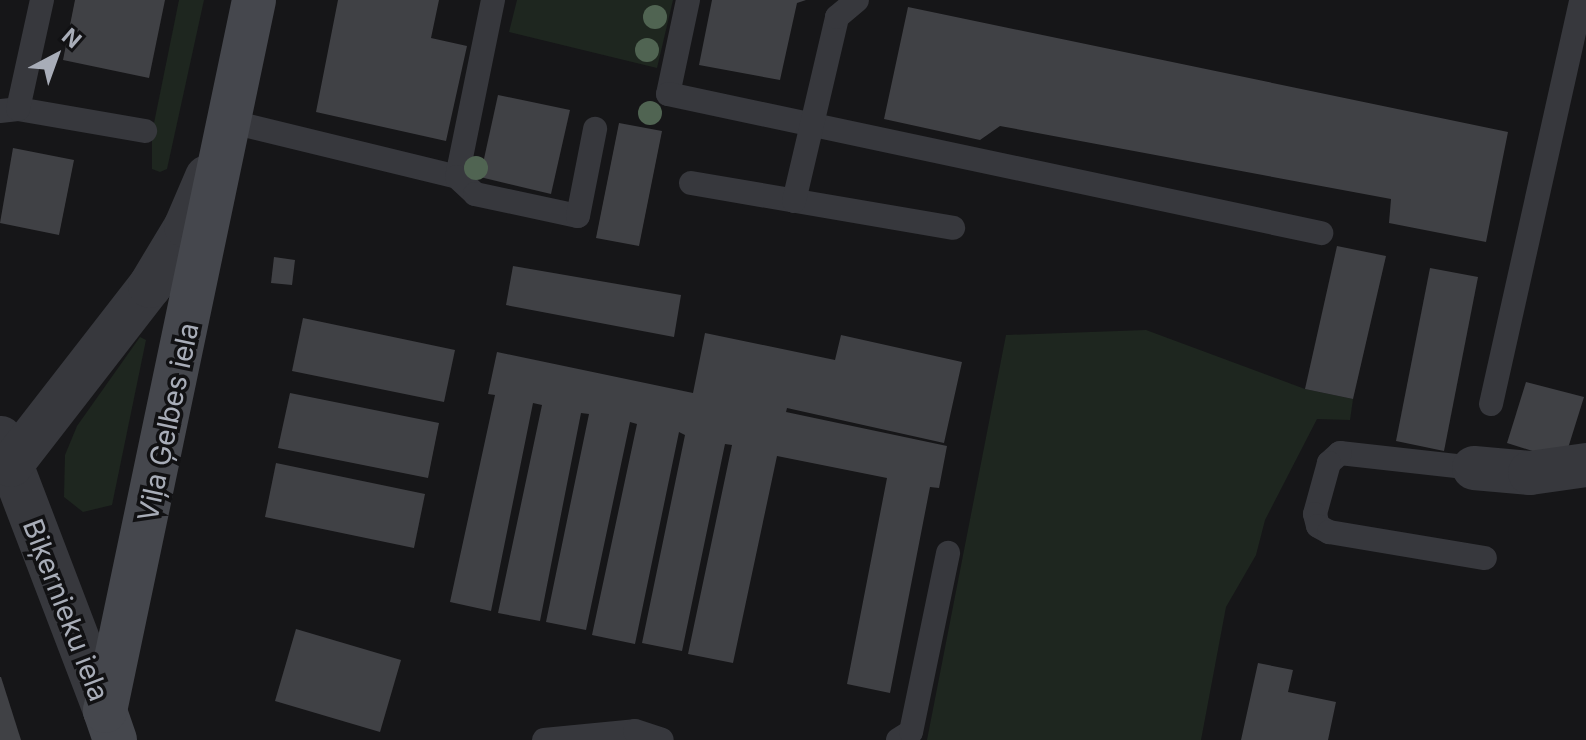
<!DOCTYPE html>
<html>
<head>
<meta charset="utf-8">
<style>
  body { margin:0 }
  #map { position:relative; width:1586px; height:740px; overflow:hidden; background:#161618; font-family:Inter,sans-serif }
  div>[style] { position:absolute }
  .green>* { inset:0; background:#1e261f }
  .building>* { inset:0; background:#404145 }
  .lane>* { height:24px; margin:-12px; padding:0 12px; transform-origin:12px; border-radius:12px; background:#37383d }
  .street>* { height:44px; margin:-22px; padding:0 22px; transform-origin:22px; border-radius:22px; background:#37383d }
  .secondary>* { height:44px; margin:-22px; padding:0 22px; transform-origin:22px; border-radius:22px; background:#45474d }
  .trees>* { width:24px; height:24px; margin:-12px; border-radius:50%; background:#506452 }
  span { translate:-50% -50%; white-space:nowrap; text-align:center; line-height:1.15; -webkit-text-stroke:7px #111113; paint-order:stroke }
  .street-label { font-size:28px; color:#a8adb8 }
  .north { position:absolute; left:16px; top:16px; width:80px; height:80px; -webkit-text-stroke:6px #111113; paint-order:stroke; rotate:41deg; font-size:22px; font-weight:700; line-height:32px; text-align:center; color:#a8adb8 }
  .north::after { content:''; display:block; margin:auto; width:28px; height:36px; background:#a8adb8; clip-path:polygon(50% 0,100% 100%,50% 72%,0 100%) }
</style>
</head>
<body>
<div id="map">
  <div class="green">
    <i style="clip-path:polygon(179px 0,204px 0,167px 169px,160px 172px,152px 169px,152px 133px)"></i>
    <i style="clip-path:polygon(517px 0,673px 0,657px 68px,509px 32px)"></i>
    <i style="clip-path:polygon(1146px 330px,1305px 389px,1353px 399px,1350px 420px,1317px 419px,1265px 520px,1256px 555px,1226px 607px,1201px 740px,927px 740px,1006px 335px)"></i>
    <i style="clip-path:polygon(140px 337px,146px 340px,112px 505px,83px 512px,64px 497px,65px 455px,77px 426px)"></i>
  </div>
  <div class="building">
    <i style="clip-path:polygon(75px 0,165px 0,149px 78px,63px 60px)"></i>
    <i style="clip-path:polygon(338px 0,439px 0,431px 38px,467px 46px,446px 141px,316px 112px)"></i>
    <i style="clip-path:polygon(712px 0,806px 0,797px 3px,780px 80px,699px 65px)"></i>
    <i style="clip-path:polygon(908px 7px,1508px 132px,1486px 242px,1389px 223px,1391px 199px,1000px 126px,980px 140px,884px 119px)"></i>
    <i style="clip-path:polygon(498px 95px,570px 110px,551px 194px,480px 177px)"></i>
    <i style="clip-path:polygon(619px 123px,662px 131px,639px 246px,596px 238px)"></i>
    <i style="clip-path:polygon(13px 148px,74px 160px,59px 235px,0 223px)"></i>
    <i style="clip-path:polygon(1337px 246px,1386px 256px,1353px 399px,1305px 389px)"></i>
    <i style="clip-path:polygon(274px 257px,295px 260px,292px 285px,271px 283px)"></i>
    <i style="clip-path:polygon(513px 266px,681px 295px,674px 337px,506px 305px)"></i>
    <i style="clip-path:polygon(1430px 268px,1478px 277px,1444px 451px,1396px 441px)"></i>
    <i style="clip-path:polygon(303px 318px,455px 350px,444px 402px,292px 371px)"></i>
    <i style="clip-path:polygon(705px 333px,835px 360px,841px 335px,962px 362px,944px 443px,787px 408px,786px 412px,947px 446px,939px 488px,930px 487px,890px 693px,847px 684px,887px 478px,777px 456px,733px 663px,688px 654px,732px 445px,725px 444px,682px 651px,642px 643px,685px 435px,679px 432px,635px 644px,592px 635px,637px 424px,630px 422px,586px 630px,546px 622px,589px 414px,581px 413px,540px 621px,498px 613px,542px 405px,533px 403px,491px 611px,450px 602px,495px 395px,488px 394px,497px 352px,693px 393px)"></i>
    <i style="clip-path:polygon(1526px 382px,1584px 397px,1564px 461px,1507px 443px)"></i>
    <i style="clip-path:polygon(290px 393px,439px 423px,428px 478px,278px 448px)"></i>
    <i style="clip-path:polygon(276px 463px,425px 494px,414px 548px,265px 517px)"></i>
    <i style="clip-path:polygon(296px 629px,401px 660px,380px 732px,275px 701px)"></i>
    <i style="clip-path:polygon(1258px 663px,1293px 670px,1288px 692px,1336px 702px,1328px 740px,1241px 740px)"></i>
    <i style="clip-path:polygon(0 677px,1px 677px,21px 740px,0 740px)"></i>
  </div>
  <div class="lane">
    <i style="left:688px;top:0;width:96px;rotate:102deg"></i>
    <i style="left:668px;top:94px;width:668px;rotate:12.02deg"></i>
    <i style="left:18px;top:109px;width:129px;rotate:9.8deg"></i>
    <i style="left:0;top:111px;width:18px;rotate:-6deg"></i>
    <i style="left:18px;top:109px;width:112px;rotate:-77.6deg"></i>
    <i style="left:228px;top:121px;width:236px;rotate:13.7deg"></i>
    <i style="left:457px;top:177px;width:181px;rotate:-78.5deg"></i>
    <i style="left:457px;top:177px;width:25px;rotate:43deg"></i>
    <i style="left:475px;top:194px;width:105px;rotate:12.1deg"></i>
    <i style="left:578px;top:216px;width:89px;rotate:-78.9deg"></i>
    <i style="left:691px;top:183px;width:266px;rotate:9.7deg"></i>
    <i style="left:794px;top:201px;width:189px;rotate:-76.8deg"></i>
    <i style="left:837px;top:17px;width:26px;rotate:-40deg"></i>
    <i style="left:1491px;top:404px;width:414px;rotate:-77.4deg"></i>
    <i style="left:1474px;top:468px;width:135px;rotate:-173.6deg"></i>
    <i style="left:1340px;top:453px;width:15px;rotate:138deg"></i>
    <i style="left:1329px;top:463px;width:53px;rotate:105.4deg"></i>
    <i style="left:1315px;top:514px;width:12px;rotate:76deg"></i>
    <i style="left:1318px;top:526px;width:13px;rotate:29deg"></i>
    <i style="left:1329px;top:532px;width:158px;rotate:9.5deg"></i>
    <i style="left:544px;top:740px;width:91px;rotate:-5.6deg"></i>
    <i style="left:635px;top:731px;width:28px;rotate:18deg"></i>
    <i style="left:898px;top:740px;width:15px;rotate:-32deg"></i>
    <i style="left:911px;top:732px;width:183px;rotate:-78.3deg"></i>
  </div>
  <div class="street">
    <i style="left:1px;top:438px;width:292px;rotate:69.1deg"></i>
    <i style="left:11px;top:465px;width:227px;rotate:-52.2deg"></i>
    <i style="left:150px;top:286px;width:70px;rotate:-59deg"></i>
    <i style="left:186px;top:226px;width:53px;rotate:-66.8deg"></i>
    <i style="left:1474px;top:468px;width:56px;rotate:5.1deg"></i>
    <i style="left:1530px;top:473px;width:57px;rotate:-8.1deg"></i>
  </div>
  <div class="secondary">
    <i style="left:115px;top:740px;width:31px;rotate:-109deg"></i>
    <i style="left:105px;top:711px;width:726px;rotate:-78.16deg"></i>
  </div>
  <div class="trees">
    <i style="left:655px;top:17px"></i>
    <i style="left:647px;top:50px"></i>
    <i style="left:650px;top:113px"></i>
    <i style="left:476px;top:168px"></i>
  </div>
  <div class="street-label">
    <span style="left:168px;top:422px;rotate:-78deg">Viļa Ģelbes iela</span>
    <span style="left:66px;top:610px;rotate:69deg">Biķernieku iela</span>
  </div>
  <div class="north">N</div>
</div>
</body>
</html>
